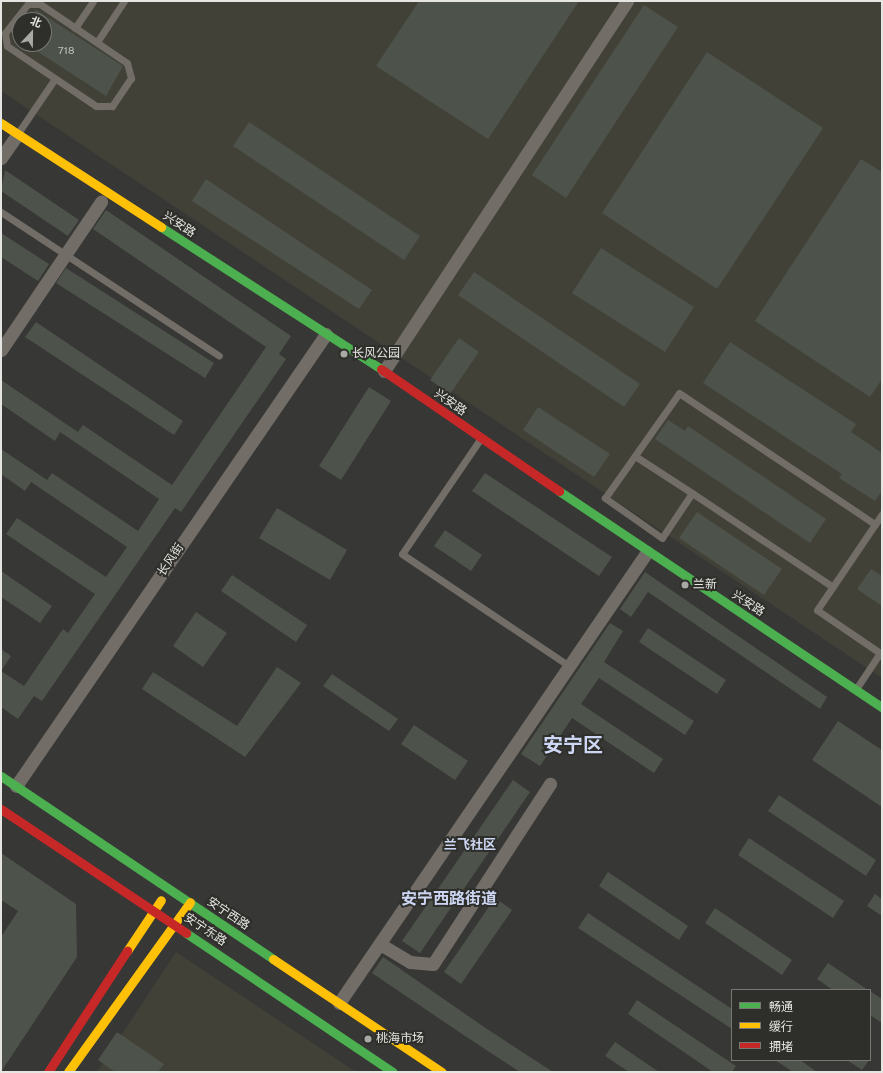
<!DOCTYPE html>
<html>
<head>
<meta charset="utf-8">
<style>
  body { margin:0 }
  #map { position:relative; width:883px; height:1073px; overflow:hidden; background:#373735; font-family:"Public Sans","Noto Sans SC",sans-serif }
  div>[style] { position:absolute }
  .built>* { inset:0; background:#414138 }
  .building>* { inset:0; background:#4d534a }
  .lane>* { height:7px; margin:-3.5px; padding:0 3.5px; transform-origin:3.5px; border-radius:3.5px; background:#726d66 }
  .street>* { height:13px; margin:-6.5px; padding:0 6.5px; transform-origin:6.5px; border-radius:6.5px; background:#726d66 }
  .fast>* { height:9px; margin:-4.5px; padding:0 4.5px; transform-origin:4.5px; border-radius:4.5px; background:#4caf50 }
  .slow>* { height:9px; margin:-4.5px; padding:0 4.5px; transform-origin:4.5px; border-radius:4.5px; background:#ffc107 }
  .jam>* { height:9px; margin:-4.5px; padding:0 4.5px; transform-origin:4.5px; border-radius:4.5px; background:#c62828 }
  .dots>* { width:11px; height:11px; translate:-50% -50%; box-sizing:border-box; border:2px solid #2e2e2a; border-radius:50% }
  span { translate:-50% -50%; white-space:nowrap; text-align:center; line-height:1.15; -webkit-text-stroke:4px #2e2e2a; paint-order:stroke }
  .number-label { font-size:10px; color:#bfc0bc }
  .number-label span { -webkit-text-stroke-width:0 }
  .street-label { font-size:12px; color:#e5e5e2 }
  .poi-label { font-size:12px; color:#e5e5e2 }
  .left { translate:0 -50%; text-align:left }
  .neighbourhood-label { font-size:13px; color:#cdd7f3; font-weight:700 }
  .district-label { font-size:16px; color:#cdd7f3; font-weight:700 }
  .town-label { font-size:20px; color:#cdd7f3; font-weight:700 }
  .frame { position:absolute; inset:0; border:2px solid #e5e5e2; pointer-events:none }
  .legend { position:absolute; left:731px; top:989px; width:140px; height:72px; box-sizing:border-box; background:#2e2e2a; border:1px solid #777774; margin:0; padding:5px 7px; list-style:none; font-size:12px; color:#e5e5e2 }
  .legend li { display:flex; align-items:center; gap:8px; height:20px }
  .legend b { width:20px; border:1px solid #777774 }
  .north { position:absolute; left:12px; top:12px; width:40px; height:40px; box-sizing:border-box; background:#2e2e2a; border:1px solid #777774; border-radius:50%; rotate:22deg; font-size:11px; font-weight:700; line-height:16px; text-align:center; color:#e5e5e2 }
  .north::after { content:''; display:block; margin:auto; width:14px; height:18px; background:#a8a8a5; clip-path:polygon(50% 0,100% 100%,50% 72%,0 100%) }
</style>
</head>
<body>
<div id="map">
  <div class="built">
    <i style="clip-path:polygon(evenodd,1px 1px,882px 1px,882px 678px,1px 91px,1px 1px,20px 20px,44px 20px,44px 44px,20px 44px,20px 20px)"></i>
    <i style="clip-path:polygon(176px 952px,356px 1072px,97px 1072px)"></i>
  </div>
  <div class="building">
    <i style="clip-path:polygon(419px 1px,579px 1px,488px 139px,376px 66px)"></i>
    <i style="clip-path:polygon(644px 5px,678px 27px,566px 198px,532px 175px)"></i>
    <i style="clip-path:polygon(36px 10px,123px 66px,106px 96px,26px 44px,44px 44px,44px 20px,30px 20px)"></i>
    <i style="clip-path:polygon(707px 52px,823px 128px,717px 289px,602px 213px)"></i>
    <i style="clip-path:polygon(249px 122px,420px 236px,404px 260px,233px 146px)"></i>
    <i style="clip-path:polygon(861px 159px,882px 172px,882px 379px,870px 397px,755px 321px)"></i>
    <i style="clip-path:polygon(5px 170px,79px 220px,68px 236px,1px 191px)"></i>
    <i style="clip-path:polygon(206px 179px,372px 290px,359px 309px,192px 201px)"></i>
    <i style="clip-path:polygon(106px 210px,291px 336px,279px 354px,286px 359px,181px 512px,175px 508px,42px 701px,34px 696px,18px 719px,1px 707px,1px 649px,11px 656px,1px 671px,24px 686px,63px 629px,68px 633px,95px 594px,6px 534px,17px 518px,106px 577px,127px 547px,31px 482px,25px 491px,1px 474px,1px 449px,47px 480px,52px 473px,138px 531px,159px 499px,60px 432px,55px 441px,1px 404px,1px 380px,78px 432px,83px 425px,172px 485px,266px 347px,93px 229px)"></i>
    <i style="clip-path:polygon(1px 233px,49px 264px,38px 281px,1px 257px)"></i>
    <i style="clip-path:polygon(601px 248px,694px 307px,665px 352px,572px 293px)"></i>
    <i style="clip-path:polygon(66px 268px,214px 363px,205px 378px,56px 283px)"></i>
    <i style="clip-path:polygon(474px 272px,640px 384px,624px 407px,458px 295px)"></i>
    <i style="clip-path:polygon(36px 322px,183px 421px,174px 435px,25px 337px)"></i>
    <i style="clip-path:polygon(459px 338px,479px 352px,450px 394px,430px 380px)"></i>
    <i style="clip-path:polygon(730px 342px,856px 424px,851px 432px,882px 453px,882px 491px,875px 501px,839px 478px,842px 474px,703px 383px)"></i>
    <i style="clip-path:polygon(369px 387px,391px 401px,341px 480px,319px 466px)"></i>
    <i style="clip-path:polygon(538px 407px,610px 454px,594px 477px,523px 430px)"></i>
    <i style="clip-path:polygon(668px 420px,685px 431px,688px 426px,826px 519px,810px 543px,655px 439px)"></i>
    <i style="clip-path:polygon(485px 473px,612px 557px,599px 576px,472px 491px)"></i>
    <i style="clip-path:polygon(277px 508px,347px 550px,330px 580px,259px 538px)"></i>
    <i style="clip-path:polygon(697px 512px,782px 569px,764px 595px,679px 538px)"></i>
    <i style="clip-path:polygon(445px 530px,482px 555px,471px 571px,434px 546px)"></i>
    <i style="clip-path:polygon(871px 569px,882px 576px,882px 606px,857px 589px)"></i>
    <i style="clip-path:polygon(1px 571px,52px 606px,40px 623px,1px 597px)"></i>
    <i style="clip-path:polygon(645px 572px,827px 697px,820px 709px,648px 592px,631px 617px,620px 609px)"></i>
    <i style="clip-path:polygon(232px 575px,307px 625px,296px 642px,221px 591px)"></i>
    <i style="clip-path:polygon(196px 612px,227px 633px,203px 667px,173px 646px)"></i>
    <i style="clip-path:polygon(610px 623px,623px 631px,604px 662px,694px 721px,685px 735px,599px 678px,581px 704px,663px 759px,654px 773px,572px 718px,540px 766px,521px 754px)"></i>
    <i style="clip-path:polygon(648px 628px,726px 680px,717px 694px,639px 642px)"></i>
    <i style="clip-path:polygon(277px 667px,301px 683px,245px 757px,142px 689px,153px 672px,237px 726px)"></i>
    <i style="clip-path:polygon(332px 674px,398px 719px,389px 731px,323px 686px)"></i>
    <i style="clip-path:polygon(838px 721px,882px 750px,882px 807px,812px 760px)"></i>
    <i style="clip-path:polygon(414px 725px,468px 761px,455px 780px,401px 744px)"></i>
    <i style="clip-path:polygon(513px 780px,530px 792px,420px 953px,402px 941px)"></i>
    <i style="clip-path:polygon(779px 795px,876px 860px,866px 876px,768px 811px)"></i>
    <i style="clip-path:polygon(749px 838px,844px 901px,833px 918px,738px 855px)"></i>
    <i style="clip-path:polygon(1px 853px,76px 904px,77px 957px,1px 1072px,1px 937px,18px 911px,1px 900px)"></i>
    <i style="clip-path:polygon(608px 872px,688px 926px,679px 940px,599px 886px)"></i>
    <i style="clip-path:polygon(875px 894px,882px 899px,882px 916px,867px 906px)"></i>
    <i style="clip-path:polygon(495px 898px,512px 910px,461px 984px,444px 972px)"></i>
    <i style="clip-path:polygon(715px 908px,792px 960px,782px 975px,705px 923px)"></i>
    <i style="clip-path:polygon(588px 913px,732px 1009px,732px 1029px,578px 928px)"></i>
    <i style="clip-path:polygon(383px 957px,487px 1029px,553px 1072px,520px 1072px,465px 1036px,372px 973px)"></i>
    <i style="clip-path:polygon(828px 963px,868px 990px,833px 990px,817px 979px)"></i>
    <i style="clip-path:polygon(870px 991px,882px 999px,882px 1023px,870px 1015px)"></i>
    <i style="clip-path:polygon(637px 1000px,736px 1066px,732px 1072px,713px 1072px,628px 1014px)"></i>
    <i style="clip-path:polygon(117px 1032px,164px 1064px,158px 1072px,115px 1072px,98px 1060px)"></i>
    <i style="clip-path:polygon(615px 1042px,659px 1072px,629px 1072px,605px 1056px)"></i>
    <i style="clip-path:polygon(775px 1060px,800px 1060px,817px 1072px,793px 1072px)"></i>
    <i style="clip-path:polygon(847px 1060px,869px 1060px,862px 1070px)"></i>
  </div>
  <div class="lane">
    <i style="left:28px;top:4px;width:12px"></i>
    <i style="left:40px;top:4px;width:105px;rotate:34.1deg"></i>
    <i style="left:127px;top:63px;width:16px;rotate:75deg"></i>
    <i style="left:131px;top:78px;width:34px;rotate:124deg"></i>
    <i style="left:112px;top:106px;width:16px;rotate:180deg"></i>
    <i style="left:96px;top:106px;width:107px;rotate:-146deg"></i>
    <i style="left:7px;top:46px;width:13px;rotate:-99deg"></i>
    <i style="left:5px;top:33px;width:37px;rotate:-52deg"></i>
    <i style="left:75px;top:28px;width:32px;rotate:-56deg"></i>
    <i style="left:97px;top:42px;width:49px;rotate:-56.6deg"></i>
    <i style="left:18px;top:133px;width:64px;rotate:-55.8deg"></i>
    <i style="left:1px;top:212px;width:261px;rotate:33.4deg"></i>
    <i style="left:481px;top:438px;width:140px;rotate:124.3deg"></i>
    <i style="left:402px;top:554px;width:201px;rotate:33.8deg"></i>
    <i style="left:635px;top:456px;width:68px;rotate:33deg"></i>
    <i style="left:692px;top:493px;width:54px;rotate:123.7deg"></i>
    <i style="left:662px;top:538px;width:70px;rotate:-144.9deg"></i>
    <i style="left:605px;top:498px;width:128px;rotate:-54.8deg"></i>
    <i style="left:679px;top:393px;width:236px;rotate:33.8deg"></i>
    <i style="left:692px;top:493px;width:169px;rotate:33.7deg"></i>
    <i style="left:856px;top:689px;width:43px;rotate:-56.3deg"></i>
    <i style="left:880px;top:653px;width:76px;rotate:-145.7deg"></i>
    <i style="left:817px;top:610px;width:116px;rotate:-55.9deg"></i>
  </div>
  <div class="street">
    <i style="left:1px;top:158px;width:28px;rotate:-55deg"></i>
    <i style="left:1px;top:350px;width:179px;rotate:-56deg"></i>
    <i style="left:384px;top:371px;width:443px;rotate:-56.7deg"></i>
    <i style="left:16px;top:786px;width:548px;rotate:-55.56deg"></i>
    <i style="left:380px;top:944px;width:35px;rotate:31deg"></i>
    <i style="left:410px;top:962px;width:23px;rotate:5deg"></i>
    <i style="left:433px;top:964px;width:215px;rotate:-57deg"></i>
    <i style="left:339px;top:1003px;width:546px;rotate:-55.67deg"></i>
  </div>
  <div class="fast">
    <i style="left:161px;top:227px;width:262px;rotate:32.8deg"></i>
    <i style="left:559px;top:491px;width:389px;rotate:33.8deg"></i>
    <i style="left:1px;top:776px;width:328px;rotate:33.9deg"></i>
    <i style="left:186px;top:933px;width:249px;rotate:33.9deg"></i>
  </div>
  <div class="slow">
    <i style="left:1px;top:123px;width:191px;rotate:33deg"></i>
    <i style="left:127px;top:951px;width:61px;rotate:-56.3deg"></i>
    <i style="left:273px;top:959px;width:203px;rotate:33.8deg"></i>
    <i style="left:68px;top:1072px;width:209px;rotate:-54.3deg"></i>
  </div>
  <div class="jam">
    <i style="left:381px;top:369px;width:216px;rotate:34.4deg"></i>
    <i style="left:1px;top:809px;width:223px;rotate:33.8deg"></i>
    <i style="left:48px;top:1072px;width:145px;rotate:-56.9deg"></i>
  </div>
  <div class="dots">
    <i style="left:344px;top:354px;background:#a8a8a5"></i>
    <i style="left:685px;top:585px;background:#a8a8a5"></i>
    <i style="left:368px;top:1039px;background:#a8a8a5"></i>
  </div>
  <div class="number-label">
    <span style="left:66px;top:51px">718</span>
  </div>
  <div class="street-label">
    <span style="left:179px;top:225px;rotate:33deg">兴安路</span>
    <span style="left:450px;top:403px;rotate:35deg">兴安路</span>
    <span style="left:171px;top:560px;rotate:-56deg">长风街</span>
    <span style="left:748px;top:604px;rotate:33deg">兴安路</span>
    <span style="left:228px;top:914px;rotate:34deg">安宁西路</span>
    <span style="left:205px;top:930px;rotate:34deg">安宁东路</span>
  </div>
  <div class="poi-label">
    <span class="left" style="left:352px;top:354px">长风公园</span>
    <span class="left" style="left:693px;top:585px">兰新</span>
    <span class="left" style="left:376px;top:1039px">桃海市场</span>
  </div>
  <div class="neighbourhood-label">
    <span style="left:470px;top:845px">兰飞社区</span>
  </div>
  <div class="district-label">
    <span style="left:449px;top:899px">安宁西路街道</span>
  </div>
  <div class="town-label">
    <span style="left:573px;top:745px">安宁区</span>
  </div>
  <div class="frame"></div>
  <ul class="legend">
  <li><b style="height:5px;background:#4caf50"></b>畅通</li>
  <li><b style="height:5px;background:#ffc107"></b>缓行</li>
  <li><b style="height:5px;background:#c62828"></b>拥堵</li>
  </ul>
  <div class="north">北</div>
</div>
</body>
</html>
